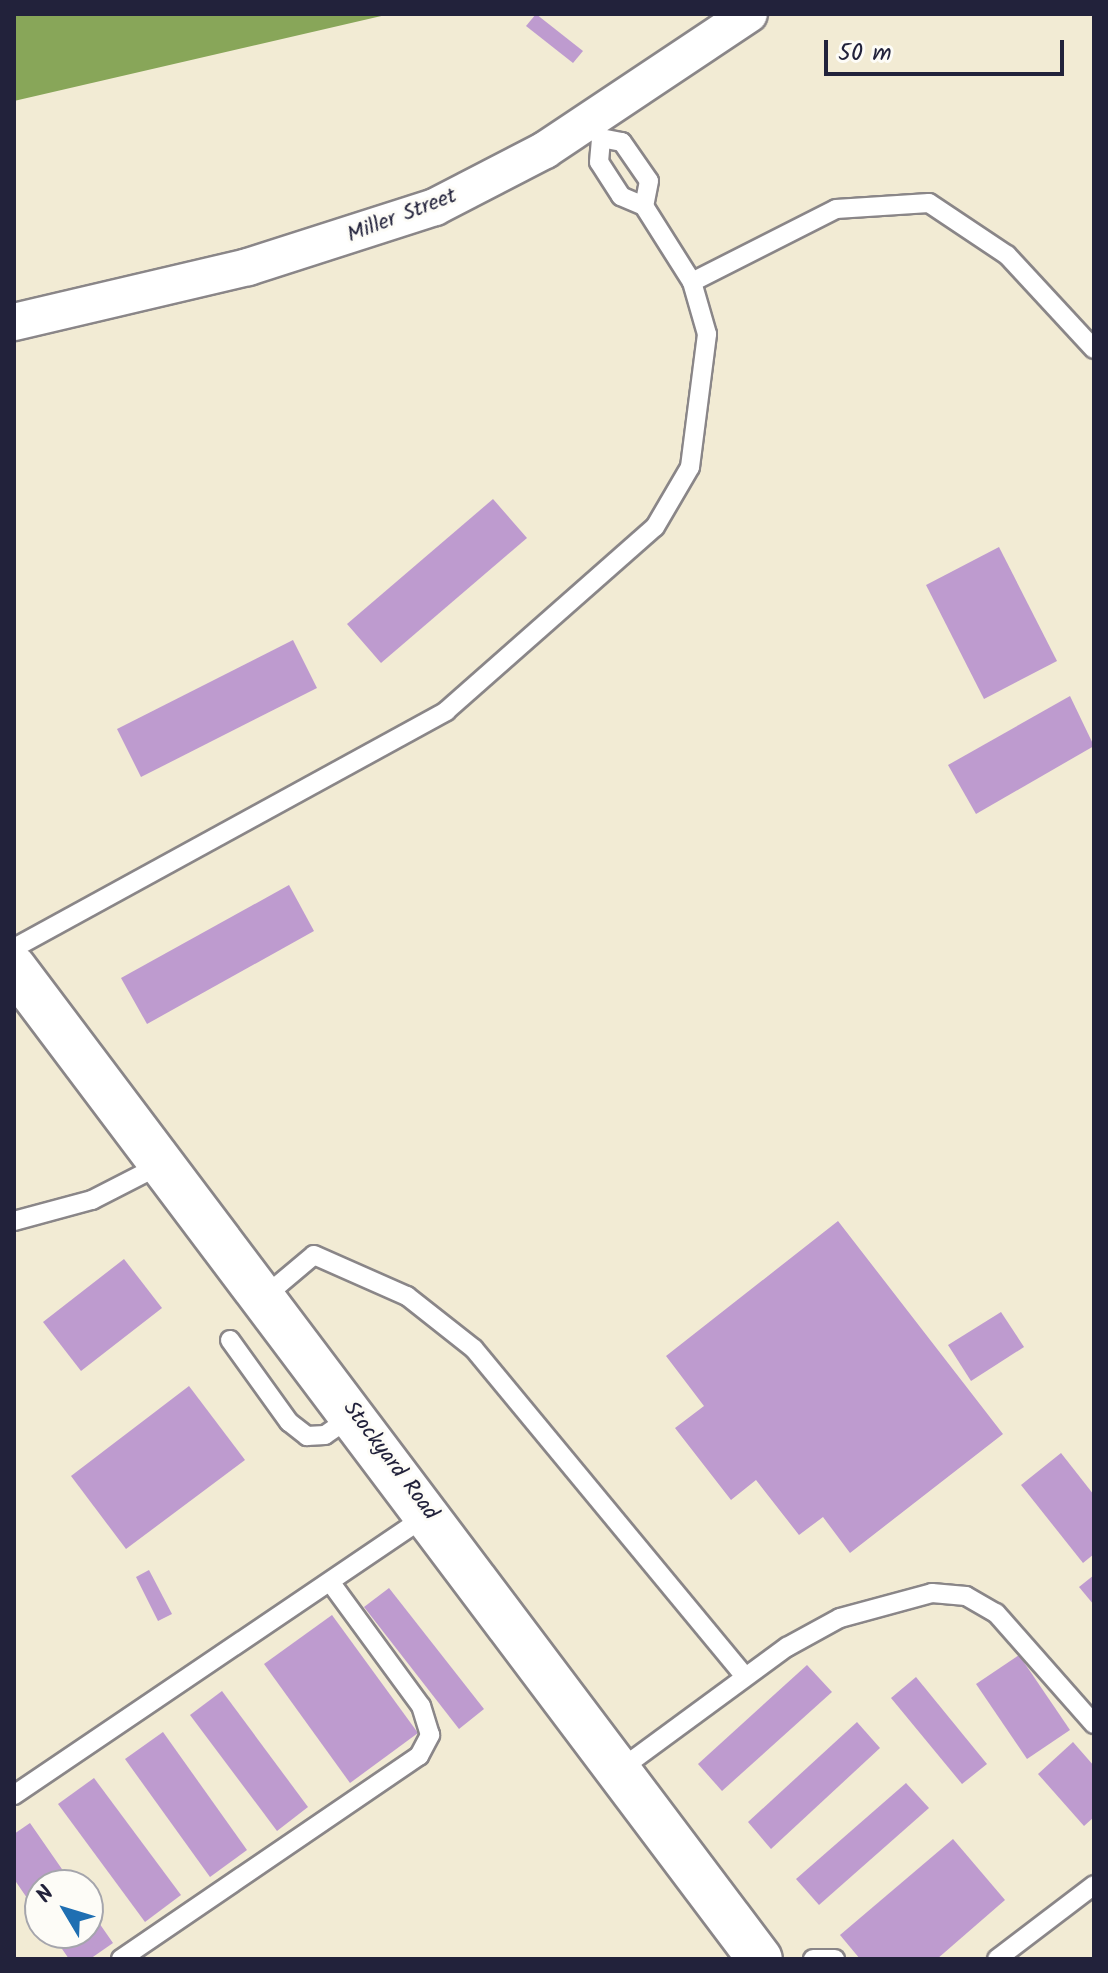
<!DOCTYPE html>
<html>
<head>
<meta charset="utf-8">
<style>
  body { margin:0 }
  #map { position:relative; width:1108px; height:1973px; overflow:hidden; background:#f2ebd4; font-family:Kalam,sans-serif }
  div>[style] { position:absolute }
  .forest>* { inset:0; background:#88a659 }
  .building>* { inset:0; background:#be9bcf }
  .roads { filter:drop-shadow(2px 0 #8a8688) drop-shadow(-2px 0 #8a8688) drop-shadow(0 2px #8a8688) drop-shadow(0 -2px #8a8688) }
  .lane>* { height:18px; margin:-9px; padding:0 9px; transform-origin:9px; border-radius:9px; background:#fff }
  .street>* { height:36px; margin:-18px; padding:0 18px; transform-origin:18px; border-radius:18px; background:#fff }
  .secondary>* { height:44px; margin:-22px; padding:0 22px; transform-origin:22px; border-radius:22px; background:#fff }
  span { translate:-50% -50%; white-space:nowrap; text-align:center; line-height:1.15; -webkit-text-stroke:6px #fdfcf7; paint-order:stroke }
  .street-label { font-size:22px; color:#22223b }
  .frame { position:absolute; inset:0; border:16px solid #22223b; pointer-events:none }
  .north { position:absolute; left:24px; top:1869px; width:80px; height:80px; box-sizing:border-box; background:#fdfcf7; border:2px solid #a5a5ac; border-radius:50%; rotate:308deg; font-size:22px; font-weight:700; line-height:32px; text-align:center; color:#22223b }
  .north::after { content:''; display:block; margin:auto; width:28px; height:36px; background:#1f6fb2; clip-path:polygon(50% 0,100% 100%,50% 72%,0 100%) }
  .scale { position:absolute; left:824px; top:40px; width:240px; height:36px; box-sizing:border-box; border:4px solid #22223b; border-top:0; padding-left:10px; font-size:24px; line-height:28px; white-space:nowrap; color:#22223b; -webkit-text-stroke:6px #fdfcf7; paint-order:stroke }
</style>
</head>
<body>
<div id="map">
  <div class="forest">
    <i style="clip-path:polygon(14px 14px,390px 14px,14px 101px)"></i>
  </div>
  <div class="building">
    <i style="clip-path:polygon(536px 14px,583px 51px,573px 63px,526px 26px)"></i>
    <i style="clip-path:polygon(493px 499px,527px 538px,381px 663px,347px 624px)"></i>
    <i style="clip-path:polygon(999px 547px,1057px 661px,984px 699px,926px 585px)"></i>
    <i style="clip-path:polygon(293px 640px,317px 688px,141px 777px,117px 729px)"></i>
    <i style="clip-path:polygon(1070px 696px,1094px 746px,976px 814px,948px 765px)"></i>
    <i style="clip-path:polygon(289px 885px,314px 931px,147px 1024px,121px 978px)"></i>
    <i style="clip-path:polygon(838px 1221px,1003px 1434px,850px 1553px,823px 1517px,799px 1535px,756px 1480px,731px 1500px,675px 1428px,704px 1406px,666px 1356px)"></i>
    <i style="clip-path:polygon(124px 1259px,162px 1308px,81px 1371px,43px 1322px)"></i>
    <i style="clip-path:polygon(1001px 1312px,1024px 1347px,971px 1381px,948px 1345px)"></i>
    <i style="clip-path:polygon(189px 1386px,245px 1460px,126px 1549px,71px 1476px)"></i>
    <i style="clip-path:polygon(1061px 1453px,1094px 1495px,1094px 1554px,1083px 1563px,1021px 1485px)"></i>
    <i style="clip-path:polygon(149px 1570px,172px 1614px,158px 1621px,136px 1577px)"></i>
    <i style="clip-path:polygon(1094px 1575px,1094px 1605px,1079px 1587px)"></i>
    <i style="clip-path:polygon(389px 1588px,484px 1709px,459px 1729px,364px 1607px)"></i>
    <i style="clip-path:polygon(332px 1615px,418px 1733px,350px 1783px,264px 1664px)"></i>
    <i style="clip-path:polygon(1019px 1655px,1070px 1730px,1027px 1759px,976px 1684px)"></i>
    <i style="clip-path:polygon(807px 1665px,832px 1692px,722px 1791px,698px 1764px)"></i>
    <i style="clip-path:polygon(916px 1677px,987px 1764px,962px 1784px,891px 1698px)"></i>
    <i style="clip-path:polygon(222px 1691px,308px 1807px,277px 1831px,190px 1715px)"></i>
    <i style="clip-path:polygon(857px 1722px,880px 1748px,771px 1849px,748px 1822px)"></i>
    <i style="clip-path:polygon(163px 1732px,247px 1850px,210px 1877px,125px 1759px)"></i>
    <i style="clip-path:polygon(1073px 1742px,1094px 1766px,1094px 1817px,1084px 1826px,1038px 1774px)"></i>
    <i style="clip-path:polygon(94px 1778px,181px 1895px,145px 1922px,58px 1804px)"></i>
    <i style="clip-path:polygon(906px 1783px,929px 1808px,819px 1905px,796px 1879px)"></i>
    <i style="clip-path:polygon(30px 1823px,73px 1885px,40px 1885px,40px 1917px,14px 1879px,14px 1834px)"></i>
    <i style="clip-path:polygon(953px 1839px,1005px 1900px,937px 1959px,860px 1959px,840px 1935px)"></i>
    <i style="clip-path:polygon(88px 1907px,113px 1943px,90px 1959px,69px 1959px,51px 1933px,88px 1933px)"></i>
  </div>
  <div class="roads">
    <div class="lane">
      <i style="left:601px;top:138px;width:21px;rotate:11deg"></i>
      <i style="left:622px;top:142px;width:47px;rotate:55.3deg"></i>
      <i style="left:649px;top:181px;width:25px;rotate:101deg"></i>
      <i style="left:692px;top:282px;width:161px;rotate:-26.9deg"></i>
      <i style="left:836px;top:209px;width:93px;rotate:-3.7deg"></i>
      <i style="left:929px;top:203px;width:94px;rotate:33.7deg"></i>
      <i style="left:1007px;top:255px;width:128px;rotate:47.2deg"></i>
      <i style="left:14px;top:948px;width:493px;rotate:-28.7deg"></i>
      <i style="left:446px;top:711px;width:278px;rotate:-41.4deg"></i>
      <i style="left:655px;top:527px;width:69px;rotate:-59.7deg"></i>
      <i style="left:690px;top:467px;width:134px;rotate:-82.7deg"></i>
      <i style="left:707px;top:334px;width:54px;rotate:-106.1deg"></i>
      <i style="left:692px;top:282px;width:90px;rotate:-122.3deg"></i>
      <i style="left:644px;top:206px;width:25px;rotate:-157deg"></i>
      <i style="left:621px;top:196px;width:40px;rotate:-122.9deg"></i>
      <i style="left:599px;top:162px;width:24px;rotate:-85deg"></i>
      <i style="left:601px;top:138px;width:19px;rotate:-125deg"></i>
      <i style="left:14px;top:1221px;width:81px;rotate:-15.1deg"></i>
      <i style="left:92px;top:1200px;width:79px;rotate:-27.2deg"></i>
      <i style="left:264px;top:1297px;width:65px;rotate:-40deg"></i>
      <i style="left:314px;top:1255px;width:102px;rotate:23.8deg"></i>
      <i style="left:407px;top:1296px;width:85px;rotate:38.3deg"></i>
      <i style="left:474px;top:1349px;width:420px;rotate:50.4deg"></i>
      <i style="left:230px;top:1340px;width:101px;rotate:54.3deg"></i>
      <i style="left:289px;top:1422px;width:23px;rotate:38deg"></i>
      <i style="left:307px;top:1436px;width:18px;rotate:-3deg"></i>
      <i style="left:325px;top:1435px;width:33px;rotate:-35deg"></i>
      <i style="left:618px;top:1771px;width:210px;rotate:-36.3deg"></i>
      <i style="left:787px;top:1647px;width:60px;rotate:-28.7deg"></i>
      <i style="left:840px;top:1618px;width:95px;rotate:-15.2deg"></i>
      <i style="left:932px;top:1593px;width:34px;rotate:5deg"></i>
      <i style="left:966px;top:1596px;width:34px;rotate:30deg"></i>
      <i style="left:996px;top:1613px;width:148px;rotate:48.6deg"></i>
      <i style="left:14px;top:1795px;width:499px;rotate:-34.1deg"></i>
      <i style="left:121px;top:1959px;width:361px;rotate:-34.3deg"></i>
      <i style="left:419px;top:1756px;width:24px;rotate:-62deg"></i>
      <i style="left:430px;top:1735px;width:30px;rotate:-107deg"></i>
      <i style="left:421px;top:1706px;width:152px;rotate:-126.2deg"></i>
      <i style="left:813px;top:1959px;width:22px"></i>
      <i style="left:997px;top:1959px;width:122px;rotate:-37.3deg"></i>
    </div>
    <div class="street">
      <i style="left:14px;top:322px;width:240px;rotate:-13.2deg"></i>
      <i style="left:248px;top:267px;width:196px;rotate:-17.8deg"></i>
      <i style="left:435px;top:207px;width:124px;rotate:-27.4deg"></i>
      <i style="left:545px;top:150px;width:245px;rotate:-33.7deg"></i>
    </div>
    <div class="secondary">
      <i style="left:14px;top:968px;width:1240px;rotate:53.03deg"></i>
    </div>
  </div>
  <div class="street-label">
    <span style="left:402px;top:216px;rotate:-21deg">Miller Street</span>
    <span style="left:390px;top:1461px;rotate:53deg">Stockyard Road</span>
  </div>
  <div class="frame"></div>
  <div class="north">N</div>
  <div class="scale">50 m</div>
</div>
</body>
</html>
